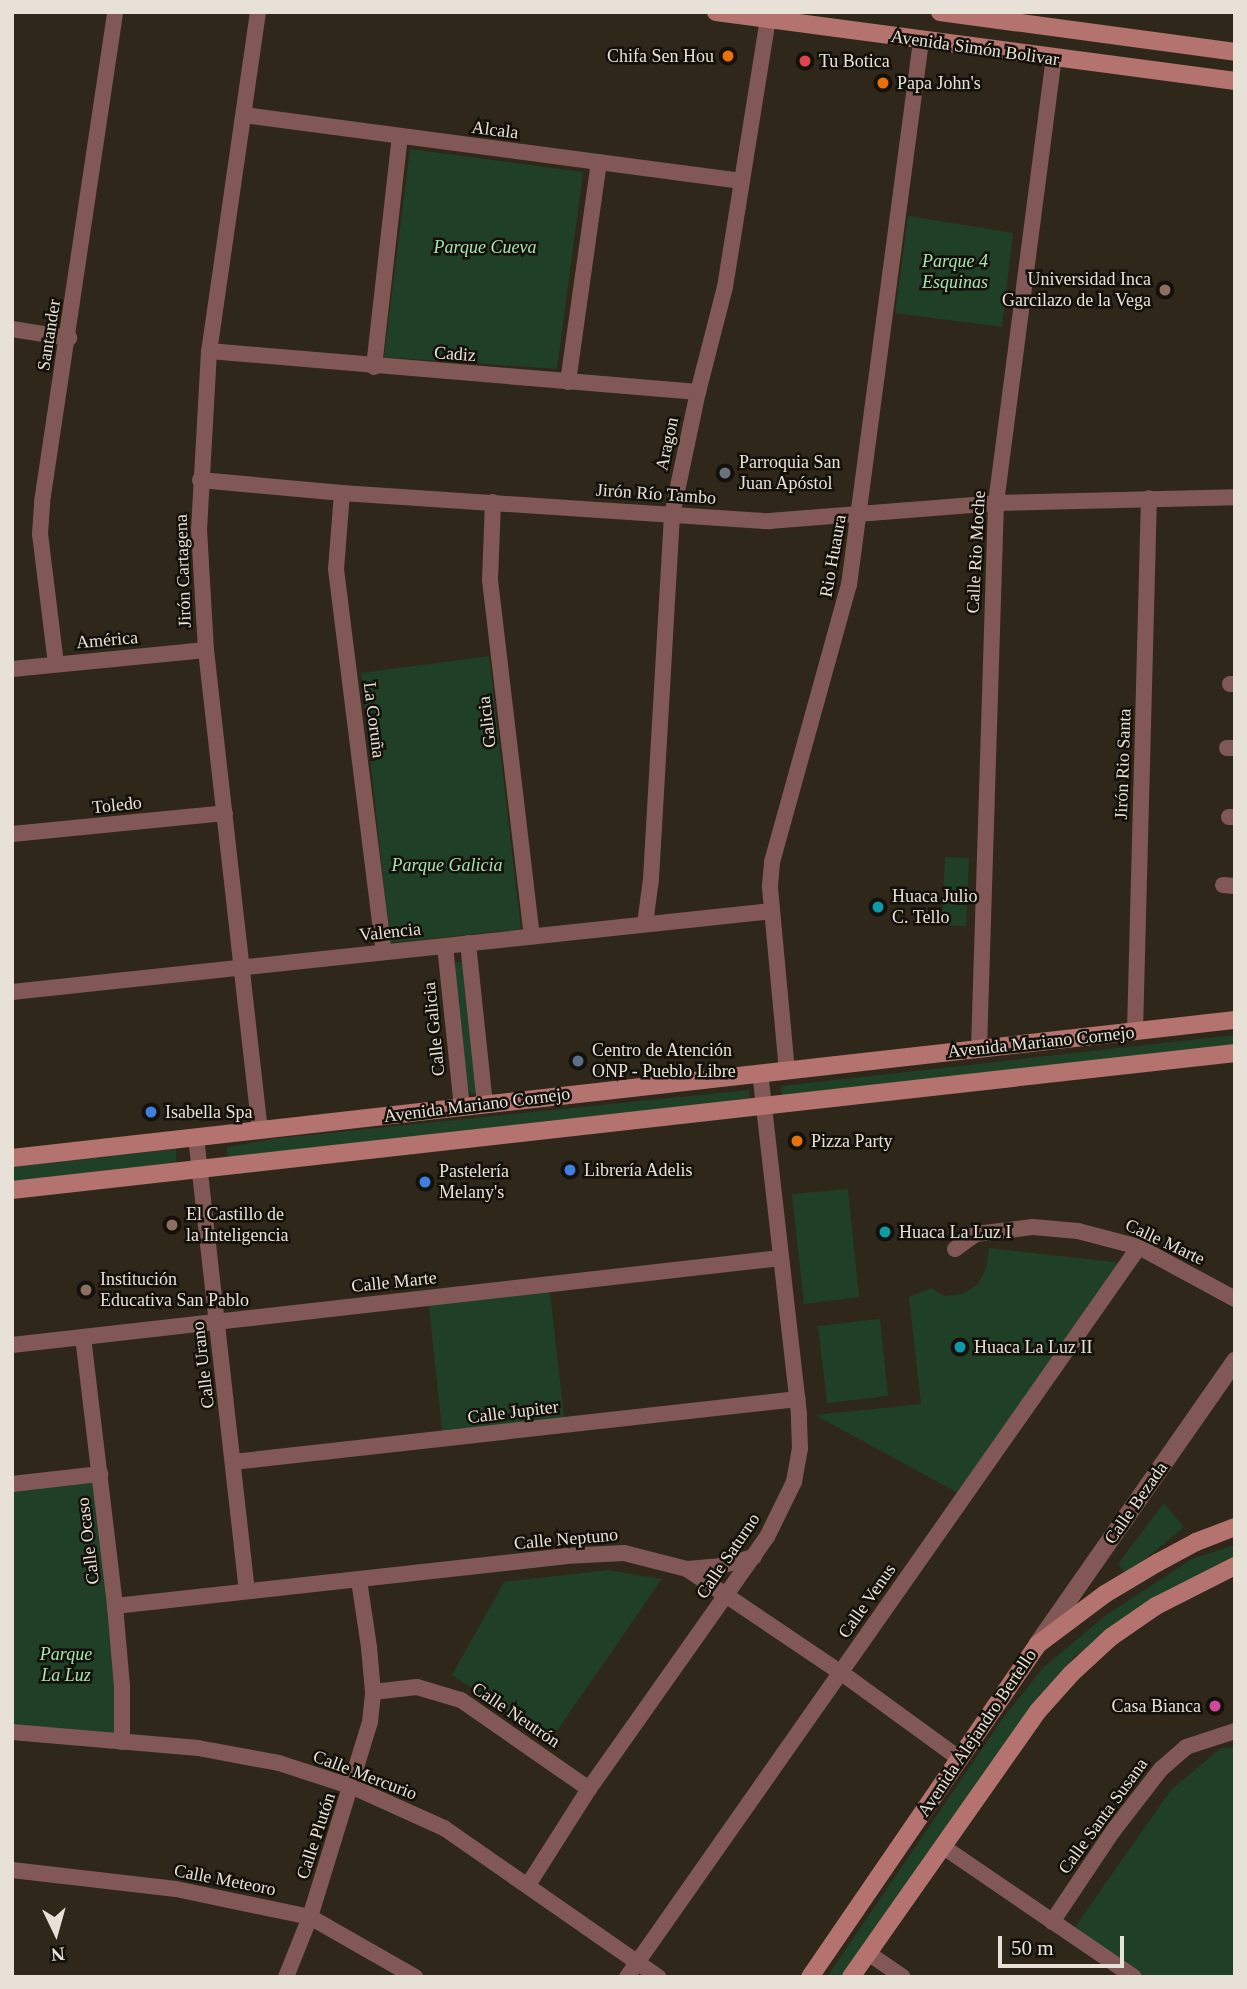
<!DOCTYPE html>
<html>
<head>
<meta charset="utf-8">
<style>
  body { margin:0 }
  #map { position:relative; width:1247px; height:1989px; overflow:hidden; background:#2f2719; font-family:Georgia,serif }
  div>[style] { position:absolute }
  .green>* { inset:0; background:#203f27 }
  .minor>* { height:16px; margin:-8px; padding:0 8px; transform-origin:8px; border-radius:8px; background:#825857 }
  .tertiary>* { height:18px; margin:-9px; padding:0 9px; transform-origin:9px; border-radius:9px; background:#825857 }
  .secondary>* { height:18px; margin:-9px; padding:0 9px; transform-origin:9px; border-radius:9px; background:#b57370 }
  .dots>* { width:19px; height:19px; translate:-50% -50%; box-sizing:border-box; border:4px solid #14100a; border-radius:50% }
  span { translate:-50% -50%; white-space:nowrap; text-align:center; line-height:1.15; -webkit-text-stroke:5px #14100a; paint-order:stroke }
  .street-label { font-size:18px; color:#e7e1d8 }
  .poi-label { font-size:18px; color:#e7e1d8 }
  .right { translate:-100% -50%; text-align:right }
  .left { translate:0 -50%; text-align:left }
  .park-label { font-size:18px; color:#a6e4b1; font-style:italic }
  .frame { position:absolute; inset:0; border:14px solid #e7e1d8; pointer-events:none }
  .north { position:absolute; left:21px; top:1898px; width:70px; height:70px; -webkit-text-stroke:5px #14100a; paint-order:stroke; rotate:175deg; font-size:19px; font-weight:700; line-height:28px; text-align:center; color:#e7e1d8 }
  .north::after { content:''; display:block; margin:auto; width:24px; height:32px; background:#e7e1d8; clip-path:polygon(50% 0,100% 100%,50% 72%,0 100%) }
  .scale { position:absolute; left:998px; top:1936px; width:126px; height:32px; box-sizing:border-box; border:4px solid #e7e1d8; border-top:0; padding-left:9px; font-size:21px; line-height:24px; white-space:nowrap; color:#e7e1d8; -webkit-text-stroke:5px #14100a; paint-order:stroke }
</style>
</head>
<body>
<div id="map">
  <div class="green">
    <i style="clip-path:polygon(410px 149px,583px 172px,557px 369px,384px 357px)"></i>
    <i style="clip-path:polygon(908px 216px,1013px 233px,1002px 327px,895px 313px)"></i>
    <i style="clip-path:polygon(489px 656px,521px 929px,390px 943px,361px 673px)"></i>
    <i style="clip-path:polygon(945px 857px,969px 858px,966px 926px,942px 925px)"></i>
    <i style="clip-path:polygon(456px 962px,468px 962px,480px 1093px,471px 1094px,467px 1088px,453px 969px)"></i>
    <i style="clip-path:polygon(1235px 1035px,1235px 1051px,783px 1104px,781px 1086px)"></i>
    <i style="clip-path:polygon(749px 1090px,750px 1098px,733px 1100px,724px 1107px,229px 1165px,227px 1147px,279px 1138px)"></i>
    <i style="clip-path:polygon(176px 1149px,177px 1168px,12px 1187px,12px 1167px)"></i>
    <i style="clip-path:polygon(848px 1189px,859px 1297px,804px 1304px,792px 1194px)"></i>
    <i style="clip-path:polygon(989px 1248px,1124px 1263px,958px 1493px,815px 1415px,921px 1404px,909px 1297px,932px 1288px,944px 1296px,963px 1294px,978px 1284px,986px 1268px)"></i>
    <i style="clip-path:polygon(549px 1284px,565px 1425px,443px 1439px,428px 1298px)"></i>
    <i style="clip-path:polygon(880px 1319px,888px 1396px,827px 1403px,818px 1326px)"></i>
    <i style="clip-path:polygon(100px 1474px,122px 1742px,12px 1732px,12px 1484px)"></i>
    <i style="clip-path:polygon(1164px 1503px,1184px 1527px,1126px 1575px,1118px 1564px)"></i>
    <i style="clip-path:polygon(1235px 1545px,1235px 1564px,1149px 1605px,1075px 1656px,1022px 1721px,847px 1977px,827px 1977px,1003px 1718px,1043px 1668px,1105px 1616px,1192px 1559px)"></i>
    <i style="clip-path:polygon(608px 1570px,662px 1579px,550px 1741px,452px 1675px,504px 1582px)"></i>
    <i style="clip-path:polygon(1235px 1747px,1235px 1977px,1142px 1977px,1127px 1970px,1072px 1931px,1171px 1790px,1221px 1748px)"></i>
  </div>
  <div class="minor">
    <i style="left:258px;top:12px;width:343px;rotate:98.2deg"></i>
    <i style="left:209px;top:351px;width:178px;rotate:93.2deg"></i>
    <i style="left:199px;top:529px;width:121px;rotate:86.7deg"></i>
    <i style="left:206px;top:650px;width:483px;rotate:83.6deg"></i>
    <i style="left:244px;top:115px;width:502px;rotate:7.55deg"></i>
    <i style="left:12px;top:329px;width:58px;rotate:9deg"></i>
    <i style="left:209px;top:351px;width:491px;rotate:4.8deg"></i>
    <i style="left:374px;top:367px;width:231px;rotate:-83.6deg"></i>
    <i style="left:568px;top:382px;width:222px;rotate:-82deg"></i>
    <i style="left:200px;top:480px;width:143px;rotate:5.2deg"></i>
    <i style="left:342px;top:493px;width:428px;rotate:3.8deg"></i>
    <i style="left:769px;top:521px;width:228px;rotate:-4.5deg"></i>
    <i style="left:996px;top:503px;width:239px;rotate:-1.4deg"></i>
    <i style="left:342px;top:493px;width:76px;rotate:94.5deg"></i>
    <i style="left:336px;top:569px;width:386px;rotate:82.9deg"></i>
    <i style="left:493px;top:502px;width:78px;rotate:92.2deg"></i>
    <i style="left:490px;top:580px;width:358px;rotate:83.3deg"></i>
    <i style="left:56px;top:664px;width:131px;rotate:-97deg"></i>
    <i style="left:40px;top:534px;width:32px;rotate:-86deg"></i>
    <i style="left:42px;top:502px;width:495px;rotate:-81.5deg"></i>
    <i style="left:12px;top:669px;width:195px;rotate:-5.6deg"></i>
    <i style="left:1230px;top:684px;width:5px"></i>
    <i style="left:1227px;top:748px;width:8px"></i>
    <i style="left:1229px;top:817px;width:6px"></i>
    <i style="left:12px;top:834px;width:214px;rotate:-5.6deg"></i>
    <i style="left:1223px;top:885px;width:12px;rotate:5deg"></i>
    <i style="left:645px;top:924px;width:45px;rotate:-82.4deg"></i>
    <i style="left:651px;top:879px;width:365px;rotate:-86.7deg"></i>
    <i style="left:672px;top:515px;width:126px;rotate:-78.1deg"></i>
    <i style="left:698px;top:392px;width:108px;rotate:-75.6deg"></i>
    <i style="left:725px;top:287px;width:270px;rotate:-80.9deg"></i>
    <i style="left:468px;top:943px;width:162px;rotate:84deg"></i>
    <i style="left:445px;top:946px;width:162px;rotate:84deg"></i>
    <i style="left:12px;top:992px;width:764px;rotate:-6.08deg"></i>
    <i style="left:1135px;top:1031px;width:533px;rotate:-88.5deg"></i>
    <i style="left:979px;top:1049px;width:546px;rotate:-88.22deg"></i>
    <i style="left:996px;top:503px;width:448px;rotate:-82.6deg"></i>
    <i style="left:787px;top:1071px;width:186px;rotate:-95.3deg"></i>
    <i style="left:770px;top:886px;width:24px;rotate:-85deg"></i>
    <i style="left:772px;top:862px;width:288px;rotate:-74.5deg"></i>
    <i style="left:849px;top:585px;width:549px;rotate:-82.46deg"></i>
    <i style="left:196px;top:1137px;width:455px;rotate:83.6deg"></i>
    <i style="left:955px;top:1249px;width:26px;rotate:-36deg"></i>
    <i style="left:976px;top:1234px;width:57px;rotate:-7deg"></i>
    <i style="left:1033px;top:1227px;width:45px;rotate:5.1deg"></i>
    <i style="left:1078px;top:1231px;width:63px;rotate:14.7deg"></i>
    <i style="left:1139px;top:1247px;width:109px;rotate:28.4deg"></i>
    <i style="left:83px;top:1337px;width:271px;rotate:83.2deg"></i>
    <i style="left:115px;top:1606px;width:80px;rotate:85deg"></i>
    <i style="left:122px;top:1686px;width:56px;rotate:90deg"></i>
    <i style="left:12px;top:1345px;width:773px;rotate:-6.46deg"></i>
    <i style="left:233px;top:1462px;width:568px;rotate:-6.37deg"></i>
    <i style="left:12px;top:1484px;width:89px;rotate:-6.5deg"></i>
    <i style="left:687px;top:1569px;width:33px;rotate:-5deg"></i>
    <i style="left:720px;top:1566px;width:35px;rotate:-15deg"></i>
    <i style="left:115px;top:1606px;width:453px;rotate:-6.3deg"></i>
    <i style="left:565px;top:1556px;width:59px;rotate:-2.9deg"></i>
    <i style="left:624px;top:1553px;width:65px;rotate:14.3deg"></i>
    <i style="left:687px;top:1569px;width:197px;rotate:34deg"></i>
    <i style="left:850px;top:1679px;width:136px;rotate:36deg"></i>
    <i style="left:373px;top:1692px;width:44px;rotate:-6.5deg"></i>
    <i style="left:417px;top:1687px;width:46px;rotate:16.5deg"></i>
    <i style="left:461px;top:1700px;width:156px;rotate:34.8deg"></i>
    <i style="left:12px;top:1732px;width:187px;rotate:4.9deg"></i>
    <i style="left:198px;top:1748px;width:82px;rotate:10.5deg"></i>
    <i style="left:279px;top:1763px;width:78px;rotate:18deg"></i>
    <i style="left:353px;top:1787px;width:100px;rotate:24.3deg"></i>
    <i style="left:444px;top:1828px;width:261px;rotate:34.8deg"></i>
    <i style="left:942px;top:1846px;width:232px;rotate:34.3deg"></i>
    <i style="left:12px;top:1870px;width:165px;rotate:6.6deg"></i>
    <i style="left:176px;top:1889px;width:137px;rotate:11.8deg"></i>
    <i style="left:310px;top:1917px;width:121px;rotate:29.7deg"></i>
    <i style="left:528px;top:1885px;width:114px;rotate:-57.6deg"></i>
    <i style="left:589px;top:1789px;width:309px;rotate:-54.8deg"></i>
    <i style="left:767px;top:1537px;width:61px;rotate:-63.9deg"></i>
    <i style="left:794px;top:1482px;width:34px;rotate:-80deg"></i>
    <i style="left:800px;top:1449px;width:35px;rotate:-92deg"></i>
    <i style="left:799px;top:1414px;width:342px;rotate:-96.5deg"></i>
    <i style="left:1052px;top:1922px;width:110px;rotate:-56.2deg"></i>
    <i style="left:1113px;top:1831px;width:78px;rotate:-52.3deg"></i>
    <i style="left:1161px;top:1769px;width:33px;rotate:-41deg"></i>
    <i style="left:1186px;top:1747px;width:52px;rotate:-18.1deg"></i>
    <i style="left:868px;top:1953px;width:42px;rotate:34.4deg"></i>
    <i style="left:286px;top:1977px;width:65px;rotate:-68.2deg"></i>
    <i style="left:310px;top:1917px;width:204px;rotate:-72.9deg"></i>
    <i style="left:370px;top:1722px;width:30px;rotate:-84deg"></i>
    <i style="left:373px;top:1692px;width:45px;rotate:-95.1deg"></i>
    <i style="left:369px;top:1647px;width:68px;rotate:-98.5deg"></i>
    <i style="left:627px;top:1977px;width:892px;rotate:-54.96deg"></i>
  </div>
  <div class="tertiary">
    <i style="left:1039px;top:1642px;width:343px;rotate:-55.1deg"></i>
  </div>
  <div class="secondary">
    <i style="left:716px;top:12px;width:524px;rotate:7.57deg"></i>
    <i style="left:940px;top:12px;width:298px;rotate:7.7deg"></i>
    <i style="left:12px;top:1158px;width:1231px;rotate:-6.44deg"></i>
    <i style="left:12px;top:1190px;width:1231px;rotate:-6.39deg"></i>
    <i style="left:810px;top:1977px;width:402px;rotate:-55.6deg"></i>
    <i style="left:1037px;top:1645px;width:85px;rotate:-36.9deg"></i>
    <i style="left:1105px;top:1594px;width:61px;rotate:-30.8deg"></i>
    <i style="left:1157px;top:1563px;width:44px;rotate:-28.3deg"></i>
    <i style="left:1196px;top:1542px;width:42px;rotate:-21deg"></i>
    <i style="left:851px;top:1977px;width:325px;rotate:-54.9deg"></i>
    <i style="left:1038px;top:1711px;width:50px;rotate:-48.3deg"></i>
    <i style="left:1071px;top:1674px;width:54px;rotate:-42.8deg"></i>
    <i style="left:1111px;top:1637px;width:55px;rotate:-34.6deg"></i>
    <i style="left:1156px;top:1606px;width:89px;rotate:-26.9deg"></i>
  </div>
  <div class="dots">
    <i style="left:728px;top:56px;background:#e8710a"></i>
    <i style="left:805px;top:61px;background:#e0444e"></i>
    <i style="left:883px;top:83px;background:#e8710a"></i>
    <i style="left:1165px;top:290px;background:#8d6e63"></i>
    <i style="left:725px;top:473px;background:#6b7280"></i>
    <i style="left:878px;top:907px;background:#0f9aa8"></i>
    <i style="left:578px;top:1061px;background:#5c6f8a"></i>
    <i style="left:151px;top:1112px;background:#3f7fe0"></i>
    <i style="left:797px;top:1141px;background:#e8710a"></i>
    <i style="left:570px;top:1170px;background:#3f7fe0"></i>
    <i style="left:425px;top:1182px;background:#3f7fe0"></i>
    <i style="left:172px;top:1225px;background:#8d6e63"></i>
    <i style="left:885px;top:1232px;background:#0f9aa8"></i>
    <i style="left:86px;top:1290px;background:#8d6e63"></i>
    <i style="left:960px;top:1347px;background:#0f9aa8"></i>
    <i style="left:1215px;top:1706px;background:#d1479c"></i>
  </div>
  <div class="street-label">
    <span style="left:975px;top:48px;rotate:8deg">Avenida Simón Bolivar</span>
    <span style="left:495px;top:130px;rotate:7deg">Alcala</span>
    <span style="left:49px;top:335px;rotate:-81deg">Santander</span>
    <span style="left:455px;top:354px;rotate:4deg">Cadiz</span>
    <span style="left:667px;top:444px;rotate:-78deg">Aragon</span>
    <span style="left:656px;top:494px;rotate:4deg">Jirón Río Tambo</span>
    <span style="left:976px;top:552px;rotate:-87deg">Calle Rio Moche</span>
    <span style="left:833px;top:556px;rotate:-80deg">Rio Huaura</span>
    <span style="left:183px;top:571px;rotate:-92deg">Jirón Cartagena</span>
    <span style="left:107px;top:640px;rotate:-5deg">América</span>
    <span style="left:374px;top:720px;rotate:83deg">La Coruña</span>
    <span style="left:487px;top:722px;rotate:-97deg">Galicia</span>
    <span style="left:1123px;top:764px;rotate:-88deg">Jirón Rio Santa</span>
    <span style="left:117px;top:805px;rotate:-6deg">Toledo</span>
    <span style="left:390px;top:932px;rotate:-6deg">Valencia</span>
    <span style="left:434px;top:1029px;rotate:-96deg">Calle Galicia</span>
    <span style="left:1041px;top:1042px;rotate:-6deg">Avenida Mariano Cornejo</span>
    <span style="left:477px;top:1105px;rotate:-7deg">Avenida Mariano Cornejo</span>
    <span style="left:1165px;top:1242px;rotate:25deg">Calle Marte</span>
    <span style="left:394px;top:1282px;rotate:-6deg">Calle Marte</span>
    <span style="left:203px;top:1365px;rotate:-97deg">Calle Urano</span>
    <span style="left:513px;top:1412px;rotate:-7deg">Calle Jupiter</span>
    <span style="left:1136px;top:1503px;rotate:-55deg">Calle Bezada</span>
    <span style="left:566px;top:1539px;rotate:-5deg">Calle Neptuno</span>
    <span style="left:88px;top:1541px;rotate:-97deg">Calle Ocaso</span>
    <span style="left:728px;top:1556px;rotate:-56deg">Calle Saturno</span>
    <span style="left:867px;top:1601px;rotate:-55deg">Calle Venus</span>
    <span style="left:516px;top:1715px;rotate:34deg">Calle Neutrón</span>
    <span style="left:977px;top:1733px;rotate:-56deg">Avenida Alejandro Bertello</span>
    <span style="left:365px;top:1775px;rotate:21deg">Calle Mercurio</span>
    <span style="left:1103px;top:1816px;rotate:-54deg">Calle Santa Susana</span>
    <span style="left:316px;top:1836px;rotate:-72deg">Calle Plutón</span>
    <span style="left:225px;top:1880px;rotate:11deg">Calle Meteoro</span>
  </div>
  <div class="poi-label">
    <span class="right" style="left:714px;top:56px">Chifa Sen Hou</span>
    <span class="left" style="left:819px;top:61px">Tu Botica</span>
    <span class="left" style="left:897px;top:83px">Papa John's</span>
    <span class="right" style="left:1151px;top:290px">Universidad Inca<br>Garcilazo de la Vega</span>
    <span class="left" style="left:739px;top:473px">Parroquia San<br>Juan Apóstol</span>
    <span class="left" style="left:892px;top:907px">Huaca Julio<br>C. Tello</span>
    <span class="left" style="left:592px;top:1061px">Centro de Atención<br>ONP - Pueblo Libre</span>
    <span class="left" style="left:165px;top:1112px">Isabella Spa</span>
    <span class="left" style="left:811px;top:1141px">Pizza Party</span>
    <span class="left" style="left:584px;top:1170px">Librería Adelis</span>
    <span class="left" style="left:439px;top:1182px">Pastelería<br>Melany's</span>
    <span class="left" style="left:186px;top:1225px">El Castillo de<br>la Inteligencia</span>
    <span class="left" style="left:899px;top:1232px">Huaca La Luz I</span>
    <span class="left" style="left:100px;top:1290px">Institución<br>Educativa San Pablo</span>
    <span class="left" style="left:974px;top:1347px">Huaca La Luz II</span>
    <span class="right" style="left:1201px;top:1706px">Casa Bianca</span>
  </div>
  <div class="park-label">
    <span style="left:485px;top:247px">Parque Cueva</span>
    <span style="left:955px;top:272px">Parque 4<br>Esquinas</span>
    <span style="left:447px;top:865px">Parque Galicia</span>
    <span style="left:66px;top:1665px">Parque<br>La Luz</span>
  </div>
  <div class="frame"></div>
  <div class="north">N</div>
  <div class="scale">50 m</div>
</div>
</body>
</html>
